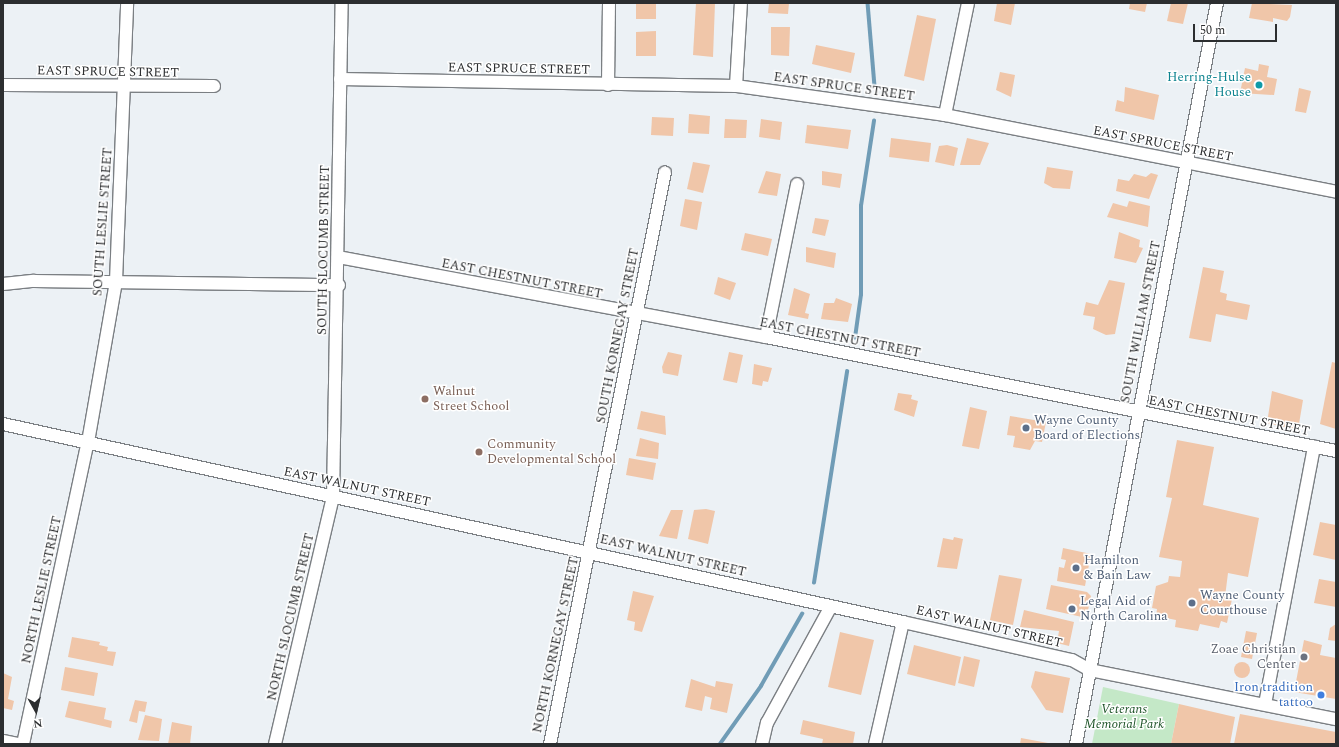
<!DOCTYPE html>
<html>
<head>
<meta charset="utf-8">
<style>
  body { margin:0 }
  #map { position:relative; width:1339px; height:747px; overflow:hidden; background:#ecf1f5; font-family:Spectral,serif }
  div>[style] { position:absolute }
  .green>* { inset:0; background:#c4e8c7 }
  .stream>* { height:3.5px; margin:-1.75px; padding:0 1.75px; transform-origin:1.75px; border-radius:1.75px; background:#709cb6 }
  .building>* { inset:0; background:#f0c6a9 }
  .round { border-radius:50% }
  .roads { filter:drop-shadow(1px 0 #7b7f83) drop-shadow(-1px 0 #7b7f83) drop-shadow(0 1px #7b7f83) drop-shadow(0 -1px #7b7f83) }
  .minor>* { height:12px; margin:-6px; padding:0 6px; transform-origin:6px; border-radius:6px; background:#fff }
  .dots>* { width:11px; height:11px; translate:-50% -50%; box-sizing:border-box; border:2px solid #fff; border-radius:50% }
  span { translate:-50% -50%; white-space:nowrap; text-align:center; line-height:1.15; -webkit-text-stroke:3px #fff; paint-order:stroke }
  .street-label { font-size:13px; color:#2c2e30 }
  .culture-label { font-size:13px; color:#0d838f }
  .right { translate:-100% -50%; text-align:right }
  .education-label { font-size:13px; color:#785e54 }
  .left { translate:0 -50%; text-align:left }
  .service-label { font-size:13px; color:#4e5e75 }
  .worship-label { font-size:13px; color:#5b616d }
  .shop-label { font-size:13px; color:#366cbe }
  .park-label { font-size:13px; color:#1f5529; font-style:italic }
  .frame { position:absolute; inset:0; border:4px solid #2c2e30; pointer-events:none }
  .north { position:absolute; left:16px; top:691px; width:40px; height:40px; -webkit-text-stroke:3px #fff; paint-order:stroke; rotate:172deg; font-size:11px; font-weight:700; line-height:16px; text-align:center; color:#2c2e30 }
  .north::after { content:''; display:block; margin:auto; width:14px; height:18px; background:#2c2e30; clip-path:polygon(50% 0,100% 100%,50% 72%,0 100%) }
  .scale { position:absolute; left:1193px; top:24px; width:84px; height:18px; box-sizing:border-box; border:2px solid #2c2e30; border-top:0; padding-left:5px; font-size:12px; line-height:14px; white-space:nowrap; color:#2c2e30; -webkit-text-stroke:3px #fff; paint-order:stroke }
</style>
</head>
<body>
<div id="map">
  <div class="green">
    <i style="clip-path:polygon(1103px 687px,1179px 704px,1171px 744px,1092px 744px)"></i>
  </div>
  <div class="stream">
    <i style="left:868px;top:3px;width:84px;rotate:85.2deg"></i>
    <i style="left:855px;top:338px;width:43px;rotate:-82.1deg"></i>
    <i style="left:861px;top:295px;width:89px;rotate:-90deg"></i>
    <i style="left:861px;top:206px;width:86px;rotate:-81.3deg"></i>
    <i style="left:814px;top:583px;width:214px;rotate:-81.1deg"></i>
    <i style="left:720px;top:744px;width:71px;rotate:-54.7deg"></i>
    <i style="left:761px;top:686px;width:83px;rotate:-60.3deg"></i>
  </div>
  <div class="building">
    <i style="clip-path:polygon(636px 3px,656px 3px,656px 19px,636px 19px)"></i>
    <i style="clip-path:polygon(696px 3px,715px 3px,713px 57px,693px 55px)"></i>
    <i style="clip-path:polygon(769px 3px,789px 3px,788px 14px,768px 13px)"></i>
    <i style="clip-path:polygon(997px 3px,1015px 3px,1011px 25px,994px 21px)"></i>
    <i style="clip-path:polygon(1130px 3px,1147px 3px,1145px 12px,1129px 9px)"></i>
    <i style="clip-path:polygon(1171px 3px,1188px 3px,1183px 24px,1167px 21px)"></i>
    <i style="clip-path:polygon(1252px 3px,1292px 5px,1290px 17px,1287px 21px,1273px 18px,1273px 22px,1249px 18px)"></i>
    <i style="clip-path:polygon(917px 15px,936px 19px,924px 81px,904px 76px)"></i>
    <i style="clip-path:polygon(771px 27px,790px 27px,789px 56px,771px 55px)"></i>
    <i style="clip-path:polygon(656px 31px,656px 56px,636px 56px,636px 32px)"></i>
    <i style="clip-path:polygon(816px 45px,855px 53px,851px 73px,812px 64px)"></i>
    <i style="clip-path:polygon(1259px 64px,1269px 66px,1267px 77px,1277px 79px,1274px 95px,1240px 93px,1245px 68px,1258px 71px)"></i>
    <i style="clip-path:polygon(1000px 72px,1015px 75px,1011px 97px,996px 90px)"></i>
    <i style="clip-path:polygon(1125px 87px,1159px 95px,1154px 120px,1115px 111px,1117px 100px,1124px 102px)"></i>
    <i style="clip-path:polygon(1299px 88px,1311px 91px,1306px 113px,1295px 111px)"></i>
    <i style="clip-path:polygon(689px 114px,710px 116px,709px 134px,688px 133px)"></i>
    <i style="clip-path:polygon(652px 117px,674px 118px,673px 136px,651px 135px)"></i>
    <i style="clip-path:polygon(725px 119px,747px 120px,746px 138px,724px 138px)"></i>
    <i style="clip-path:polygon(761px 119px,782px 122px,780px 140px,759px 137px)"></i>
    <i style="clip-path:polygon(807px 125px,851px 130px,848px 149px,805px 143px)"></i>
    <i style="clip-path:polygon(891px 138px,931px 143px,929px 162px,889px 157px)"></i>
    <i style="clip-path:polygon(967px 138px,989px 143px,980px 165px,960px 165px)"></i>
    <i style="clip-path:polygon(947px 145px,958px 148px,954px 166px,935px 162px,939px 146px)"></i>
    <i style="clip-path:polygon(693px 162px,710px 165px,703px 193px,687px 189px)"></i>
    <i style="clip-path:polygon(1047px 167px,1073px 171px,1070px 189px,1053px 188px,1044px 183px)"></i>
    <i style="clip-path:polygon(766px 171px,781px 174px,777px 196px,758px 193px)"></i>
    <i style="clip-path:polygon(822px 171px,842px 174px,840px 188px,822px 185px)"></i>
    <i style="clip-path:polygon(1151px 173px,1158px 175px,1149px 199px,1116px 191px,1118px 179px,1129px 181px,1134px 174px,1146px 177px)"></i>
    <i style="clip-path:polygon(685px 199px,702px 202px,697px 230px,680px 226px)"></i>
    <i style="clip-path:polygon(1129px 201px,1150px 206px,1148px 227px,1107px 217px,1113px 203px,1127px 207px)"></i>
    <i style="clip-path:polygon(815px 218px,829px 220px,825px 236px,812px 233px)"></i>
    <i style="clip-path:polygon(1119px 232px,1140px 240px,1139px 247px,1143px 248px,1136px 263px,1114px 258px)"></i>
    <i style="clip-path:polygon(745px 233px,772px 239px,768px 256px,741px 250px)"></i>
    <i style="clip-path:polygon(806px 247px,836px 253px,834px 268px,806px 262px)"></i>
    <i style="clip-path:polygon(1203px 267px,1224px 271px,1220px 292px,1227px 294px,1226px 300px,1250px 305px,1247px 320px,1216px 314px,1211px 342px,1189px 338px)"></i>
    <i style="clip-path:polygon(718px 277px,736px 283px,730px 300px,714px 294px)"></i>
    <i style="clip-path:polygon(1109px 280px,1125px 283px,1115px 334px,1106px 335px,1093px 329px,1095px 317px,1083px 315px,1086px 302px,1098px 305px)"></i>
    <i style="clip-path:polygon(794px 288px,810px 294px,805px 313px,809px 314px,808px 319px,788px 315px)"></i>
    <i style="clip-path:polygon(836px 298px,852px 304px,848px 322px,821px 319px,824px 303px,834px 303px)"></i>
    <i style="clip-path:polygon(668px 352px,682px 355px,678px 376px,663px 373px,662px 367px)"></i>
    <i style="clip-path:polygon(729px 352px,743px 355px,737px 383px,723px 380px)"></i>
    <i style="clip-path:polygon(1332px 362px,1336px 363px,1336px 429px,1320px 424px)"></i>
    <i style="clip-path:polygon(754px 364px,772px 368px,768px 382px,763px 381px,762px 386px,752px 384px)"></i>
    <i style="clip-path:polygon(1272px 391px,1303px 400px,1298px 430px,1267px 423px)"></i>
    <i style="clip-path:polygon(898px 393px,912px 395px,911px 399px,918px 401px,914px 417px,894px 410px)"></i>
    <i style="clip-path:polygon(970px 407px,987px 411px,979px 449px,962px 446px)"></i>
    <i style="clip-path:polygon(641px 411px,665px 416px,666px 435px,637px 429px)"></i>
    <i style="clip-path:polygon(1010px 416px,1046px 422px,1042px 442px,1035px 441px,1030px 450px,1013px 447px,1015px 436px,1007px 435px)"></i>
    <i style="clip-path:polygon(640px 438px,659px 443px,658px 459px,636px 456px)"></i>
    <i style="clip-path:polygon(1177px 440px,1214px 447px,1203px 505px,1259px 518px,1248px 577px,1228px 573px,1225px 597px,1232px 599px,1227px 623px,1221px 621px,1219px 628px,1200px 624px,1198px 631px,1175px 627px,1176px 620px,1156px 616px,1157px 609px,1152px 608px,1156px 586px,1168px 582px,1169px 576px,1180px 577px,1182px 561px,1159px 557px,1172px 498px,1166px 497px)"></i>
    <i style="clip-path:polygon(629px 458px,656px 463px,653px 480px,626px 475px)"></i>
    <i style="clip-path:polygon(706px 509px,715px 511px,708px 544px,688px 539px,694px 510px)"></i>
    <i style="clip-path:polygon(671px 510px,683px 510px,677px 539px,659px 536px)"></i>
    <i style="clip-path:polygon(1320px 522px,1336px 525px,1336px 560px,1313px 555px)"></i>
    <i style="clip-path:polygon(954px 537px,963px 539px,957px 569px,937px 567px,943px 538px,953px 540px)"></i>
    <i style="clip-path:polygon(1063px 548px,1091px 554px,1085px 586px,1057px 581px,1059px 567px,1064px 568px,1066px 560px,1061px 559px)"></i>
    <i style="clip-path:polygon(999px 575px,1022px 579px,1013px 625px,990px 620px)"></i>
    <i style="clip-path:polygon(1319px 579px,1336px 582px,1336px 607px,1314px 603px)"></i>
    <i style="clip-path:polygon(1051px 585px,1087px 592px,1091px 596px,1089px 604px,1085px 603px,1089px 606px,1087px 614px,1083px 613px,1082px 617px,1046px 609px)"></i>
    <i style="clip-path:polygon(633px 591px,654px 596px,642px 632px,634px 630px,635px 622px,627px 620px)"></i>
    <i style="clip-path:polygon(1024px 610px,1074px 622px,1069px 646px,1057px 643px,1059px 631px,1020px 627px)"></i>
    <i style="clip-path:polygon(1336px 624px,1336px 641px,1328px 640px,1330px 628px)"></i>
    <i style="clip-path:polygon(1246px 631px,1257px 633px,1252px 659px,1241px 657px)"></i>
    <i style="clip-path:polygon(840px 632px,874px 640px,861px 695px,828px 687px)"></i>
    <i style="clip-path:polygon(72px 637px,100px 642px,99px 645px,108px 647px,107px 651px,116px 652px,113px 666px,68px 657px)"></i>
    <i style="clip-path:polygon(1304px 640px,1322px 645px,1320px 655px,1336px 658px,1336px 699px,1294px 692px)"></i>
    <i style="clip-path:polygon(914px 645px,961px 657px,955px 686px,907px 674px)"></i>
    <i style="clip-path:polygon(964px 656px,980px 660px,974px 687px,958px 683px)"></i>
    <i class="round" style="left:1234px;top:662px;width:16px;height:16px"></i>
    <i style="clip-path:polygon(65px 667px,98px 673px,94px 696px,61px 690px)"></i>
    <i style="clip-path:polygon(1035px 671px,1070px 678px,1063px 713px,1046px 710px,1031px 687px)"></i>
    <i style="clip-path:polygon(3px 673px,12px 677px,8px 699px,14px 701px,12px 710px,3px 708px)"></i>
    <i style="clip-path:polygon(691px 679px,715px 687px,716px 681px,733px 684px,727px 713px,710px 709px,712px 698px,705px 696px,702px 711px,685px 707px)"></i>
    <i style="clip-path:polygon(135px 700px,147px 702px,145px 712px,139px 711px,137px 723px,129px 721px)"></i>
    <i style="clip-path:polygon(69px 701px,106px 708px,104px 719px,112px 721px,111px 728px,65px 717px)"></i>
    <i style="clip-path:polygon(1179px 704px,1235px 717px,1230px 744px,1171px 744px)"></i>
    <i style="clip-path:polygon(1240px 714px,1336px 732px,1336px 744px,1234px 744px)"></i>
    <i style="clip-path:polygon(145px 715px,162px 719px,159px 741px,138px 740px)"></i>
    <i style="clip-path:polygon(803px 720px,855px 732px,853px 744px,822px 744px,823px 739px,800px 734px)"></i>
    <i style="clip-path:polygon(172px 722px,192px 726px,190px 744px,168px 744px)"></i>
    <i style="clip-path:polygon(1021px 738px,1048px 743px,1048px 744px,1020px 744px)"></i>
  </div>
  <div class="roads">
    <div class="minor">
      <i style="left:340px;top:79px;width:396px;rotate:1deg"></i>
      <i style="left:736px;top:86px;width:211px;rotate:7.9deg"></i>
      <i style="left:945px;top:115px;width:399px;rotate:11.1deg"></i>
      <i style="left:3px;top:85px;width:211px;rotate:0.3deg"></i>
      <i style="left:608px;top:85px;width:82px;rotate:-89.3deg"></i>
      <i style="left:736px;top:86px;width:83px;rotate:-86.6deg"></i>
      <i style="left:945px;top:115px;width:114px;rotate:-78.4deg"></i>
      <i style="left:338px;top:257px;width:435px;rotate:10.6deg"></i>
      <i style="left:766px;top:337px;width:581px;rotate:11.31deg"></i>
      <i style="left:3px;top:284px;width:31px;rotate:-6deg"></i>
      <i style="left:34px;top:281px;width:305px;rotate:0.8deg"></i>
      <i style="left:766px;top:337px;width:156px;rotate:-78.5deg"></i>
      <i style="left:3px;top:424px;width:922px;rotate:12.41deg"></i>
      <i style="left:903px;top:622px;width:173px;rotate:12.7deg"></i>
      <i style="left:1072px;top:660px;width:21px;rotate:29deg"></i>
      <i style="left:1090px;top:670px;width:251px;rotate:11.3deg"></i>
      <i style="left:1265px;top:704px;width:262px;rotate:-79.2deg"></i>
      <i style="left:3px;top:741px;width:16px;rotate:11deg"></i>
      <i style="left:23px;top:744px;width:309px;rotate:-77.9deg"></i>
      <i style="left:88px;top:442px;width:163px;rotate:-80.1deg"></i>
      <i style="left:116px;top:281px;width:278px;rotate:-87.7deg"></i>
      <i style="left:275px;top:744px;width:254px;rotate:-76.8deg"></i>
      <i style="left:333px;top:497px;width:494px;rotate:-89deg"></i>
      <i style="left:550px;top:744px;width:583px;rotate:-78.63deg"></i>
      <i style="left:762px;top:744px;width:22px;rotate:-77deg"></i>
      <i style="left:767px;top:723px;width:133px;rotate:-61.3deg"></i>
      <i style="left:875px;top:744px;width:125px;rotate:-77.1deg"></i>
      <i style="left:1076px;top:744px;width:754px;rotate:-79.23deg"></i>
    </div>
  </div>
  <div class="dots">
    <i style="left:1259px;top:85px;background:#0f9aa8"></i>
    <i style="left:425px;top:399px;background:#8d6e63"></i>
    <i style="left:1026px;top:428px;background:#5c6f8a"></i>
    <i style="left:479px;top:452px;background:#8d6e63"></i>
    <i style="left:1076px;top:568px;background:#5c6f8a"></i>
    <i style="left:1192px;top:603px;background:#5c6f8a"></i>
    <i style="left:1072px;top:609px;background:#5c6f8a"></i>
    <i style="left:1304px;top:657px;background:#6b7280"></i>
    <i style="left:1321px;top:695px;background:#3f7fe0"></i>
  </div>
  <div class="street-label">
    <span style="left:519px;top:69px;rotate:1deg">EAST SPRUCE STREET</span>
    <span style="left:108px;top:72px;rotate:1deg">EAST SPRUCE STREET</span>
    <span style="left:844px;top:87px;rotate:8deg">EAST SPRUCE STREET</span>
    <span style="left:1163px;top:144px;rotate:11deg">EAST SPRUCE STREET</span>
    <span style="left:103px;top:222px;rotate:-86deg">SOUTH LESLIE STREET</span>
    <span style="left:324px;top:250px;rotate:-89deg">SOUTH SLOCUMB STREET</span>
    <span style="left:522px;top:279px;rotate:11deg">EAST CHESTNUT STREET</span>
    <span style="left:1141px;top:322px;rotate:-79deg">SOUTH WILLIAM STREET</span>
    <span style="left:618px;top:336px;rotate:-79deg">SOUTH KORNEGAY STREET</span>
    <span style="left:840px;top:338px;rotate:11deg">EAST CHESTNUT STREET</span>
    <span style="left:1229px;top:416px;rotate:11deg">EAST CHESTNUT STREET</span>
    <span style="left:357px;top:487px;rotate:12deg">EAST WALNUT STREET</span>
    <span style="left:673px;top:556px;rotate:13deg">EAST WALNUT STREET</span>
    <span style="left:42px;top:590px;rotate:-78deg">NORTH LESLIE STREET</span>
    <span style="left:291px;top:617px;rotate:-77deg">NORTH SLOCUMB STREET</span>
    <span style="left:989px;top:627px;rotate:13deg">EAST WALNUT STREET</span>
    <span style="left:556px;top:645px;rotate:-78deg">NORTH KORNEGAY STREET</span>
  </div>
  <div class="culture-label">
    <span class="right" style="left:1251px;top:85px">Herring-Hulse<br>House</span>
  </div>
  <div class="education-label">
    <span class="left" style="left:433px;top:399px">Walnut<br>Street School</span>
    <span class="left" style="left:487px;top:452px">Community<br>Developmental School</span>
  </div>
  <div class="service-label">
    <span class="left" style="left:1034px;top:428px">Wayne County<br>Board of Elections</span>
    <span class="left" style="left:1084px;top:568px">Hamilton<br>&amp; Bain Law</span>
    <span class="left" style="left:1200px;top:603px">Wayne County<br>Courthouse</span>
    <span class="left" style="left:1080px;top:609px">Legal Aid of<br>North Carolina</span>
  </div>
  <div class="worship-label">
    <span class="right" style="left:1296px;top:657px">Zoae Christian<br>Center</span>
  </div>
  <div class="shop-label">
    <span class="right" style="left:1313px;top:695px">Iron tradition<br>tattoo</span>
  </div>
  <div class="park-label">
    <span style="left:1124px;top:717px">Veterans<br>Memorial Park</span>
  </div>
  <div class="frame"></div>
  <div class="north">N</div>
  <div class="scale">50 m</div>
</div>
</body>
</html>
